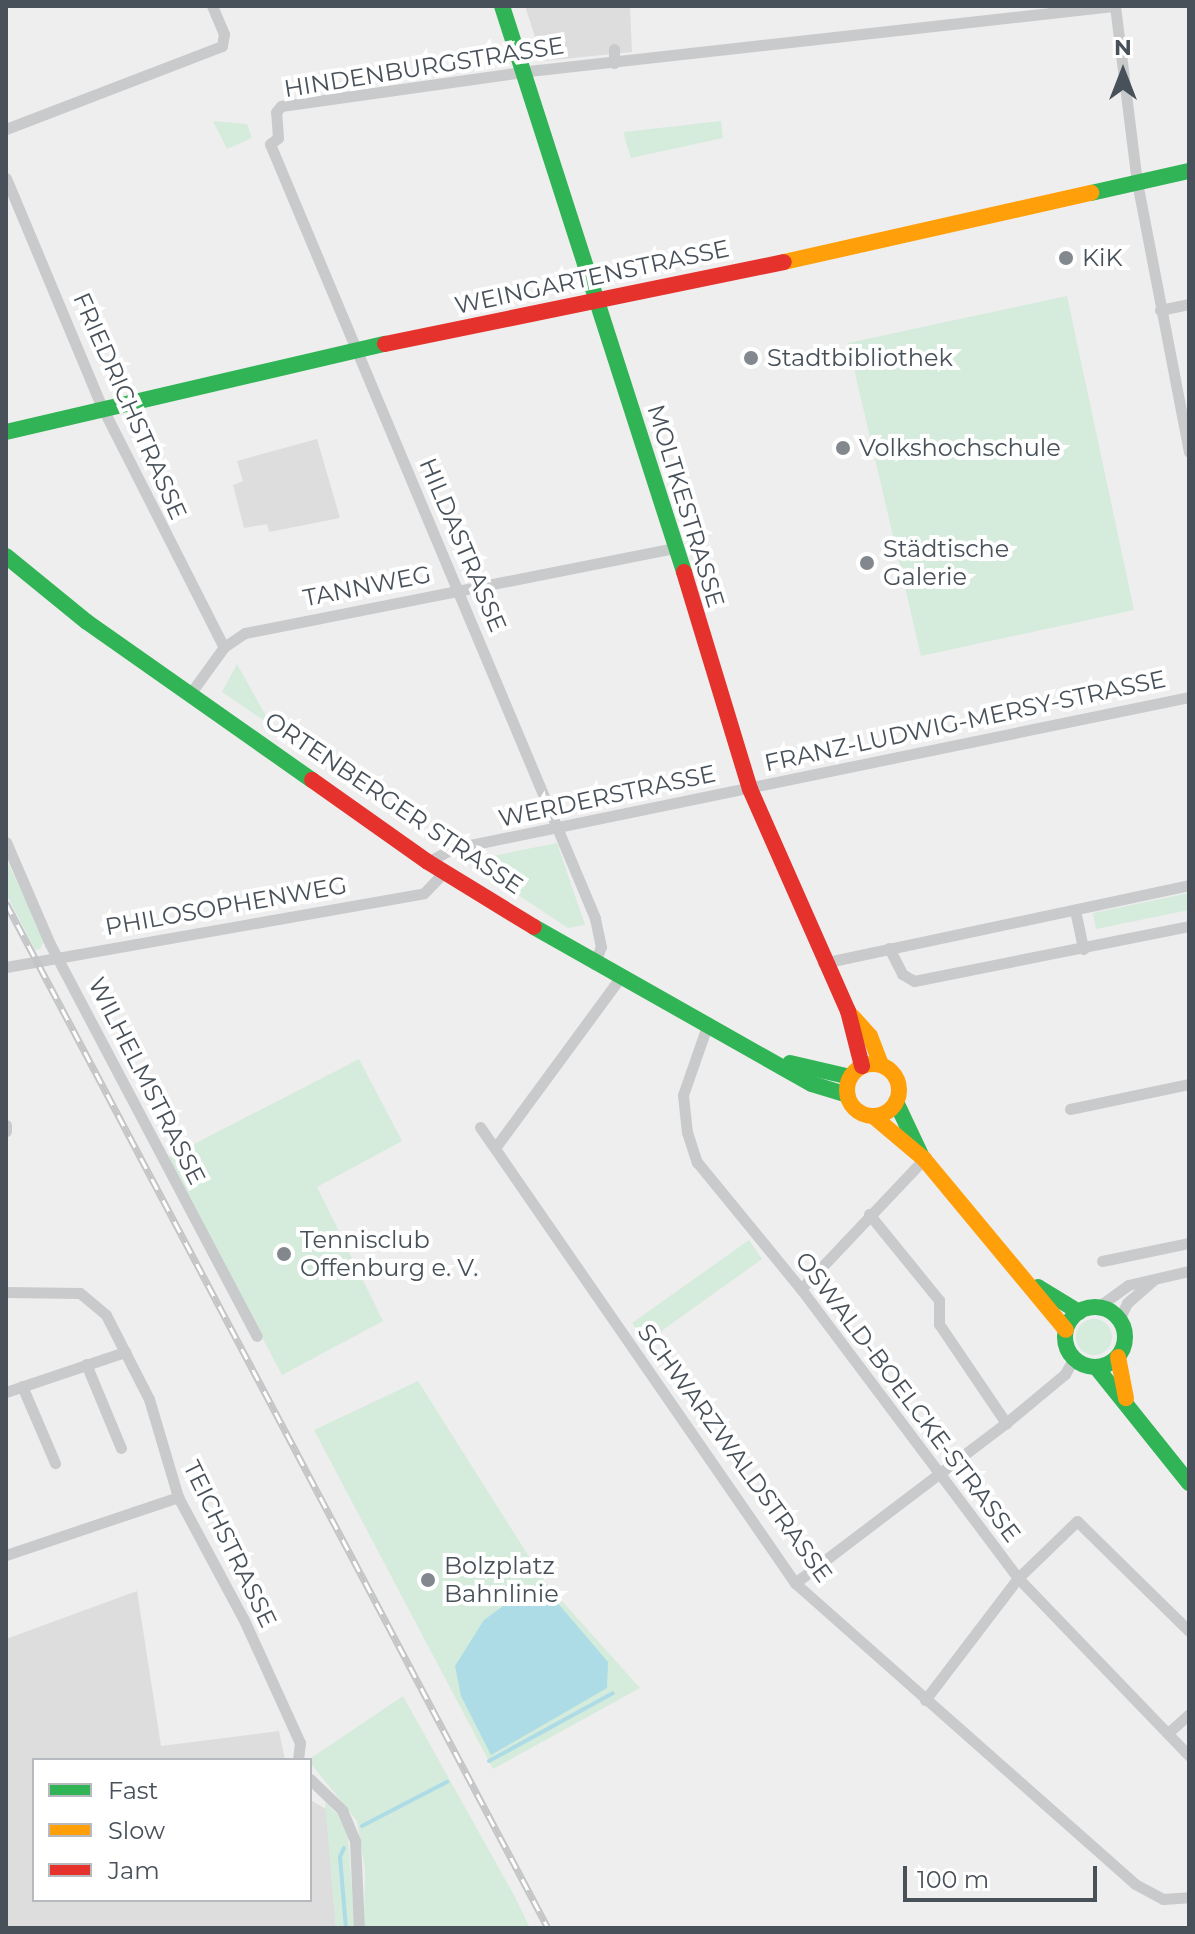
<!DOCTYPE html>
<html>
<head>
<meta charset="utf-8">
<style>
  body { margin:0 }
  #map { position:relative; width:1195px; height:1934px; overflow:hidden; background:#efeeee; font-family:Montserrat,sans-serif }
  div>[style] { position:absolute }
  .education>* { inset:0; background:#ddddde }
  .green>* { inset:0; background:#d5ebdc }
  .round { border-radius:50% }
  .water>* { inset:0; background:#addce6 }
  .stream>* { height:4px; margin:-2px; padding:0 2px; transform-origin:2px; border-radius:2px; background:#addce6 }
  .street>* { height:11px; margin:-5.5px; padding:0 5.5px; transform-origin:5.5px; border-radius:5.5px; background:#c9cacc }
  .fast>* { height:16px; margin:-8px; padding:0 8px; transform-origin:8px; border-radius:8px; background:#30b455 }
  .fast>.ring { margin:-8px; padding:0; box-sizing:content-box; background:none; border:16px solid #30b455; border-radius:50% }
  .slow>* { height:16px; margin:-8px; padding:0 8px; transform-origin:8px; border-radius:8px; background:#ff9f0a }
  .slow>.ring { margin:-8px; padding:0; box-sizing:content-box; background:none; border:16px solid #ff9f0a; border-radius:50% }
  .jam>* { height:16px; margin:-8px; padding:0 8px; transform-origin:8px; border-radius:8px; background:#e5322d }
  .rail>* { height:7px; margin-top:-3.5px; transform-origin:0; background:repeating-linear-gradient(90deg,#fff 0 12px,#c4c5c6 0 24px); box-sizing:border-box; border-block:2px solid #c4c5c6 }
  .dots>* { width:22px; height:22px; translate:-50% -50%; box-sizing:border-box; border:4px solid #fff; border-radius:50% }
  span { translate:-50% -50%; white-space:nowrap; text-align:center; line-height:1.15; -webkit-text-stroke:8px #fff; paint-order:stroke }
  .street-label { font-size:24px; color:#485159 }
  .poi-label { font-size:24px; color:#485159 }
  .left { translate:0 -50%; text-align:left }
  .frame { position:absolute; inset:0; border:8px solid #485159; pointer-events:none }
  .legend { position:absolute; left:32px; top:1758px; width:280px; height:144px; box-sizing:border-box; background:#fff; border:2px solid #b6b9bd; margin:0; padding:10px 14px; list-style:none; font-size:24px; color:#485159 }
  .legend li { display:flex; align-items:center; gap:16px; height:40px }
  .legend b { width:40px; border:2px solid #b6b9bd }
  .north { position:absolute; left:1083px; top:32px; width:80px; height:80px; -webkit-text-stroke:6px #fff; paint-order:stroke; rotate:0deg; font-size:22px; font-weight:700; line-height:32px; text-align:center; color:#485159 }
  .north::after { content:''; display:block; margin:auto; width:28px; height:36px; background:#485159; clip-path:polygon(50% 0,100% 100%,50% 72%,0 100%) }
  .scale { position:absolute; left:903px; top:1866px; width:194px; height:36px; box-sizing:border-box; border:4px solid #485159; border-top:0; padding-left:10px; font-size:24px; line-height:28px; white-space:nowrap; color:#485159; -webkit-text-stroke:6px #fff; paint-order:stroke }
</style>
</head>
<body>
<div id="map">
  <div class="education">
    <i style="clip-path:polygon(525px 6px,630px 6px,632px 52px,543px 61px)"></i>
    <i style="clip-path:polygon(317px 439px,340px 518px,269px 532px,267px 524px,244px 528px,233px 485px,243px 481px,237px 461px)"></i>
    <i style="clip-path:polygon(137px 1591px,161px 1746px,279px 1731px,285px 1760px,34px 1760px,34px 1900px,310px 1900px,312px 1801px,326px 1809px,336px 1928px,6px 1928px,6px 1639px)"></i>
  </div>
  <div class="green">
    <i style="clip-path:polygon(213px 121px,247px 124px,252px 138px,227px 149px)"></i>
    <i style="clip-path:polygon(721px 121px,723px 138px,631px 158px,625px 139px,624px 132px)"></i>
    <i style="clip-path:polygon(1067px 296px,1134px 610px,921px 656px,848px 343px)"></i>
    <i style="clip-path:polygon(237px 664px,270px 723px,269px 724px,222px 692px)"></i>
    <i style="clip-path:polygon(557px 843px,585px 925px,568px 928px,467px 861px)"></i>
    <i style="clip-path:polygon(6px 859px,45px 940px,40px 949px,35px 950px,6px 893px)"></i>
    <i style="clip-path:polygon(1189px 893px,1189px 910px,1096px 929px,1093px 913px)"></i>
    <i style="clip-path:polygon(359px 1059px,402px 1141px,317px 1187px,383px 1321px,282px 1375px,167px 1158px)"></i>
    <i style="clip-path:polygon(749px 1240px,762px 1259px,646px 1342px,632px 1323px)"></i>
    <i class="round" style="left:1076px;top:1319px;width:36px;height:36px"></i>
    <i style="clip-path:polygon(418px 1381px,545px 1582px,640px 1688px,493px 1769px,314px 1430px)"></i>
    <i style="clip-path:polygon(403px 1696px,515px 1897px,530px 1928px,364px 1928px,365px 1869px,357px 1821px,308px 1760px)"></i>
    <i style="clip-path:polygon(325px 1802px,341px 1818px,348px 1838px,355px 1928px,336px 1928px)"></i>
  </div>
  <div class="water">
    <i style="clip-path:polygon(544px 1587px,608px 1662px,607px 1688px,491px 1755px,461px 1696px,455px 1666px,484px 1620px,518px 1595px)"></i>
  </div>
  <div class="stream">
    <i style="left:489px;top:1761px;width:141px;rotate:-28.7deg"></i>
    <i style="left:362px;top:1826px;width:96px;rotate:-27.4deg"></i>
    <i style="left:344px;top:1848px;width:10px;rotate:114deg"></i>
    <i style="left:340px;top:1857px;width:71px;rotate:85.2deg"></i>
  </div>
  <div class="street">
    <i style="left:1115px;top:6px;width:177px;rotate:82.9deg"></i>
    <i style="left:1137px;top:182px;width:275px;rotate:79.1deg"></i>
    <i style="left:614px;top:49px;width:14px;rotate:90deg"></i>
    <i style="left:6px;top:129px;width:231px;rotate:-21deg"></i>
    <i style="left:222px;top:46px;width:12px;rotate:-81deg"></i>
    <i style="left:224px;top:34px;width:30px;rotate:-113deg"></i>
    <i style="left:6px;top:178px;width:248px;rotate:67.3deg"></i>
    <i style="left:102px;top:407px;width:269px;rotate:63.1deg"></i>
    <i style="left:1160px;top:310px;width:30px;rotate:-12deg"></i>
    <i style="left:190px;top:694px;width:58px;rotate:-54.1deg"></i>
    <i style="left:224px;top:647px;width:25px;rotate:-34deg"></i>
    <i style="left:245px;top:633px;width:437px;rotate:-11.2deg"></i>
    <i style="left:6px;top:842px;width:111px;rotate:66.7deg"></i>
    <i style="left:50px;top:944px;width:443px;rotate:62.2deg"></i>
    <i style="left:428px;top:862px;width:26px;rotate:-29deg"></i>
    <i style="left:451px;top:849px;width:753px;rotate:-11.64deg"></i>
    <i style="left:1075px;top:910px;width:40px;rotate:78deg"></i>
    <i style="left:889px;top:948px;width:29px;rotate:63deg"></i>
    <i style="left:902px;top:974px;width:14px;rotate:30deg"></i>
    <i style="left:914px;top:981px;width:280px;rotate:-11.3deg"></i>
    <i style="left:823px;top:963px;width:374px;rotate:-12deg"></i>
    <i style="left:594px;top:964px;width:18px;rotate:-68deg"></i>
    <i style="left:601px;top:947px;width:30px;rotate:-102deg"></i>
    <i style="left:595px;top:918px;width:839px;rotate:-112.78deg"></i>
    <i style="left:270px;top:144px;width:10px;rotate:-37deg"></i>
    <i style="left:278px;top:138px;width:26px;rotate:-94deg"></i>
    <i style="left:276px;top:112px;width:8px;rotate:-50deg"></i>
    <i style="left:281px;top:106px;width:260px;rotate:-8deg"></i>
    <i style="left:538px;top:70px;width:579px;rotate:-6.35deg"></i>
    <i style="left:6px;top:967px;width:424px;rotate:-10deg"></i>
    <i style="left:424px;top:893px;width:29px;rotate:-46deg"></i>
    <i style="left:707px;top:1026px;width:73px;rotate:109.2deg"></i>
    <i style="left:683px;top:1095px;width:37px;rotate:84deg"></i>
    <i style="left:687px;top:1132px;width:32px;rotate:72deg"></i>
    <i style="left:697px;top:1162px;width:164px;rotate:50.7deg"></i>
    <i style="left:801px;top:1289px;width:361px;rotate:53.1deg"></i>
    <i style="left:1018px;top:1578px;width:247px;rotate:46.1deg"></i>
    <i style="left:1070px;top:1109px;width:122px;rotate:-11.9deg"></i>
    <i style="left:6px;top:1125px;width:6px;rotate:90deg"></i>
    <i style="left:480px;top:1127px;width:554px;rotate:55.36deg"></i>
    <i style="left:795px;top:1583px;width:454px;rotate:41.5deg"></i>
    <i style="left:1135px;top:1884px;width:32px;rotate:28deg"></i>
    <i style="left:1163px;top:1899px;width:26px;rotate:-4deg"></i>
    <i style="left:495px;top:1148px;width:210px;rotate:-53.7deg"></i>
    <i style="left:869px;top:1214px;width:111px;rotate:50.9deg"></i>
    <i style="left:939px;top:1300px;width:24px;rotate:90deg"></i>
    <i style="left:939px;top:1324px;width:120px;rotate:55.9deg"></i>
    <i style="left:1102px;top:1261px;width:89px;rotate:-11.7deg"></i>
    <i style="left:801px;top:1289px;width:179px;rotate:-46.6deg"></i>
    <i style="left:6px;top:1292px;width:74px;rotate:0.8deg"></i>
    <i style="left:80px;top:1293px;width:34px;rotate:40deg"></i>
    <i style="left:106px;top:1315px;width:94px;rotate:62.9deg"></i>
    <i style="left:149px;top:1399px;width:102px;rotate:73.5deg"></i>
    <i style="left:178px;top:1497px;width:140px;rotate:61.8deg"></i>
    <i style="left:244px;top:1620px;width:135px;rotate:65.5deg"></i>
    <i style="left:300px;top:1743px;width:17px;rotate:97deg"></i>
    <i style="left:1098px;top:1307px;width:37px;rotate:-36deg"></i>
    <i style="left:1128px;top:1285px;width:63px;rotate:-12.9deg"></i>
    <i style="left:1119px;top:1319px;width:18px;rotate:-63deg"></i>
    <i style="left:1127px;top:1303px;width:35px;rotate:-41deg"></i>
    <i style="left:86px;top:1364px;width:91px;rotate:67.4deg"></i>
    <i style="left:22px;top:1386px;width:84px;rotate:66.8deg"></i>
    <i style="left:6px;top:1392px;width:126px;rotate:-18.6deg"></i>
    <i style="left:6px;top:1555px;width:182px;rotate:-18.6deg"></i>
    <i style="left:795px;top:1583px;width:265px;rotate:-37.2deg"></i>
    <i style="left:1006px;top:1423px;width:77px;rotate:-39.7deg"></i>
    <i style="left:1065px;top:1374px;width:18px;rotate:-61deg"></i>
    <i style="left:925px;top:1700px;width:153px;rotate:-52.7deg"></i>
    <i style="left:1018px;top:1578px;width:82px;rotate:-44deg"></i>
    <i style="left:1077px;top:1521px;width:157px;rotate:44.5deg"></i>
    <i style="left:1168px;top:1733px;width:28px;rotate:-42deg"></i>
    <i style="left:310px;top:1779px;width:45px;rotate:44.1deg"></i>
    <i style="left:342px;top:1810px;width:34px;rotate:67deg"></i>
    <i style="left:355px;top:1841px;width:87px;rotate:87.4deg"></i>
  </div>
  <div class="fast">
    <i style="left:502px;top:6px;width:595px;rotate:72.17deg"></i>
    <i style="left:1091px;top:193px;width:100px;rotate:-12.7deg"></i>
    <i style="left:6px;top:432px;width:389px;rotate:-13.1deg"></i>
    <i style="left:6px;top:556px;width:104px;rotate:39.2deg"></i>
    <i style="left:87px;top:622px;width:275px;rotate:35.1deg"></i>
    <i style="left:534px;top:927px;width:319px;rotate:29.5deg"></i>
    <i style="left:812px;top:1084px;width:37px;rotate:17deg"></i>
    <i style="left:790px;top:1063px;width:62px;rotate:13.1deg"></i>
    <i style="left:896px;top:1102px;width:59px;rotate:64.7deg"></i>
    <i style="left:1038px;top:1287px;width:48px;rotate:31.4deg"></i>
    <i class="ring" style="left:1065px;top:1307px;width:44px;height:44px"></i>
    <i style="left:1096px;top:1367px;width:149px;rotate:51.3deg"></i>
  </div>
  <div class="slow">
    <i style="left:784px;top:262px;width:315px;rotate:-12.7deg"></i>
    <i style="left:852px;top:1016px;width:27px;rotate:48deg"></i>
    <i style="left:870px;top:1036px;width:31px;rotate:69deg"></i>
    <i class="ring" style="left:847px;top:1064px;width:36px;height:36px"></i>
    <i style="left:873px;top:1116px;width:67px;rotate:40.1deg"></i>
    <i style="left:924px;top:1159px;width:222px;rotate:50.3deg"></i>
    <i style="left:1118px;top:1357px;width:42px;rotate:79deg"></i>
  </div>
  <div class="jam">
    <i style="left:385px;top:344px;width:407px;rotate:-11.6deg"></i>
    <i style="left:684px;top:572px;width:227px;rotate:73.1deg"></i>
    <i style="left:750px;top:789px;width:243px;rotate:66.2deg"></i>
    <i style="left:848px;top:1011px;width:57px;rotate:75.7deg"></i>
    <i style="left:312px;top:780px;width:142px;rotate:35.3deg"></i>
    <i style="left:428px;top:862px;width:124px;rotate:31.5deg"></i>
  </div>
  <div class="rail">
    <i style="left:6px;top:903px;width:1159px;rotate:62.13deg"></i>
  </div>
  <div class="dots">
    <i style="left:1066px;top:258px;background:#82888d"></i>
    <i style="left:751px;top:358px;background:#82888d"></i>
    <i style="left:843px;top:448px;background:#82888d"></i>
    <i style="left:867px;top:563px;background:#82888d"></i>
    <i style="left:284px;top:1254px;background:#82888d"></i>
    <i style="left:428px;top:1580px;background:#82888d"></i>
  </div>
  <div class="street-label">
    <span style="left:424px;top:67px;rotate:-9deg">HINDENBURGSTRASSE</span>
    <span style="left:592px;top:277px;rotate:-12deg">WEINGARTENSTRASSE</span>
    <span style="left:130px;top:406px;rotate:66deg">FRIEDRICHSTRASSE</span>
    <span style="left:686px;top:506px;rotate:73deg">MOLTKESTRASSE</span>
    <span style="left:463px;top:545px;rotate:67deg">HILDASTRASSE</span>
    <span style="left:367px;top:586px;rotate:-11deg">TANNWEG</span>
    <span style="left:965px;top:721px;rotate:-12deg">FRANZ-LUDWIG-MERSY-STRASSE</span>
    <span style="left:607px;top:796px;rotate:-12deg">WERDERSTRASSE</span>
    <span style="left:394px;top:803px;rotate:34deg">ORTENBERGER STRASSE</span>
    <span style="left:226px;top:906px;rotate:-10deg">PHILOSOPHENWEG</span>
    <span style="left:147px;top:1081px;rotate:63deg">WILHELMSTRASSE</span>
    <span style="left:908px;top:1397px;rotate:53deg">OSWALD-BOELCKE-STRASSE</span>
    <span style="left:735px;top:1453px;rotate:54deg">SCHWARZWALDSTRASSE</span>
    <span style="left:230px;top:1544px;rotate:64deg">TEICHSTRASSE</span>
  </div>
  <div class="poi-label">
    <span class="left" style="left:1082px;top:258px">KiK</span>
    <span class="left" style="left:767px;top:358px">Stadtbibliothek</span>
    <span class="left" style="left:859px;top:448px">Volkshochschule</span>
    <span class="left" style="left:883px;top:563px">Städtische<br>Galerie</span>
    <span class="left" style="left:300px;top:1254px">Tennisclub<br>Offenburg e. V.</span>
    <span class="left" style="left:444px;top:1580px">Bolzplatz<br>Bahnlinie</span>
  </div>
  <div class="frame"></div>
  <ul class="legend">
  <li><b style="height:10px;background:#30b455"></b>Fast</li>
  <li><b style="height:10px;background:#ff9f0a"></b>Slow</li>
  <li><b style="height:10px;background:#e5322d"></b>Jam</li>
  </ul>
  <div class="north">N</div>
  <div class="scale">100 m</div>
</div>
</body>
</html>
